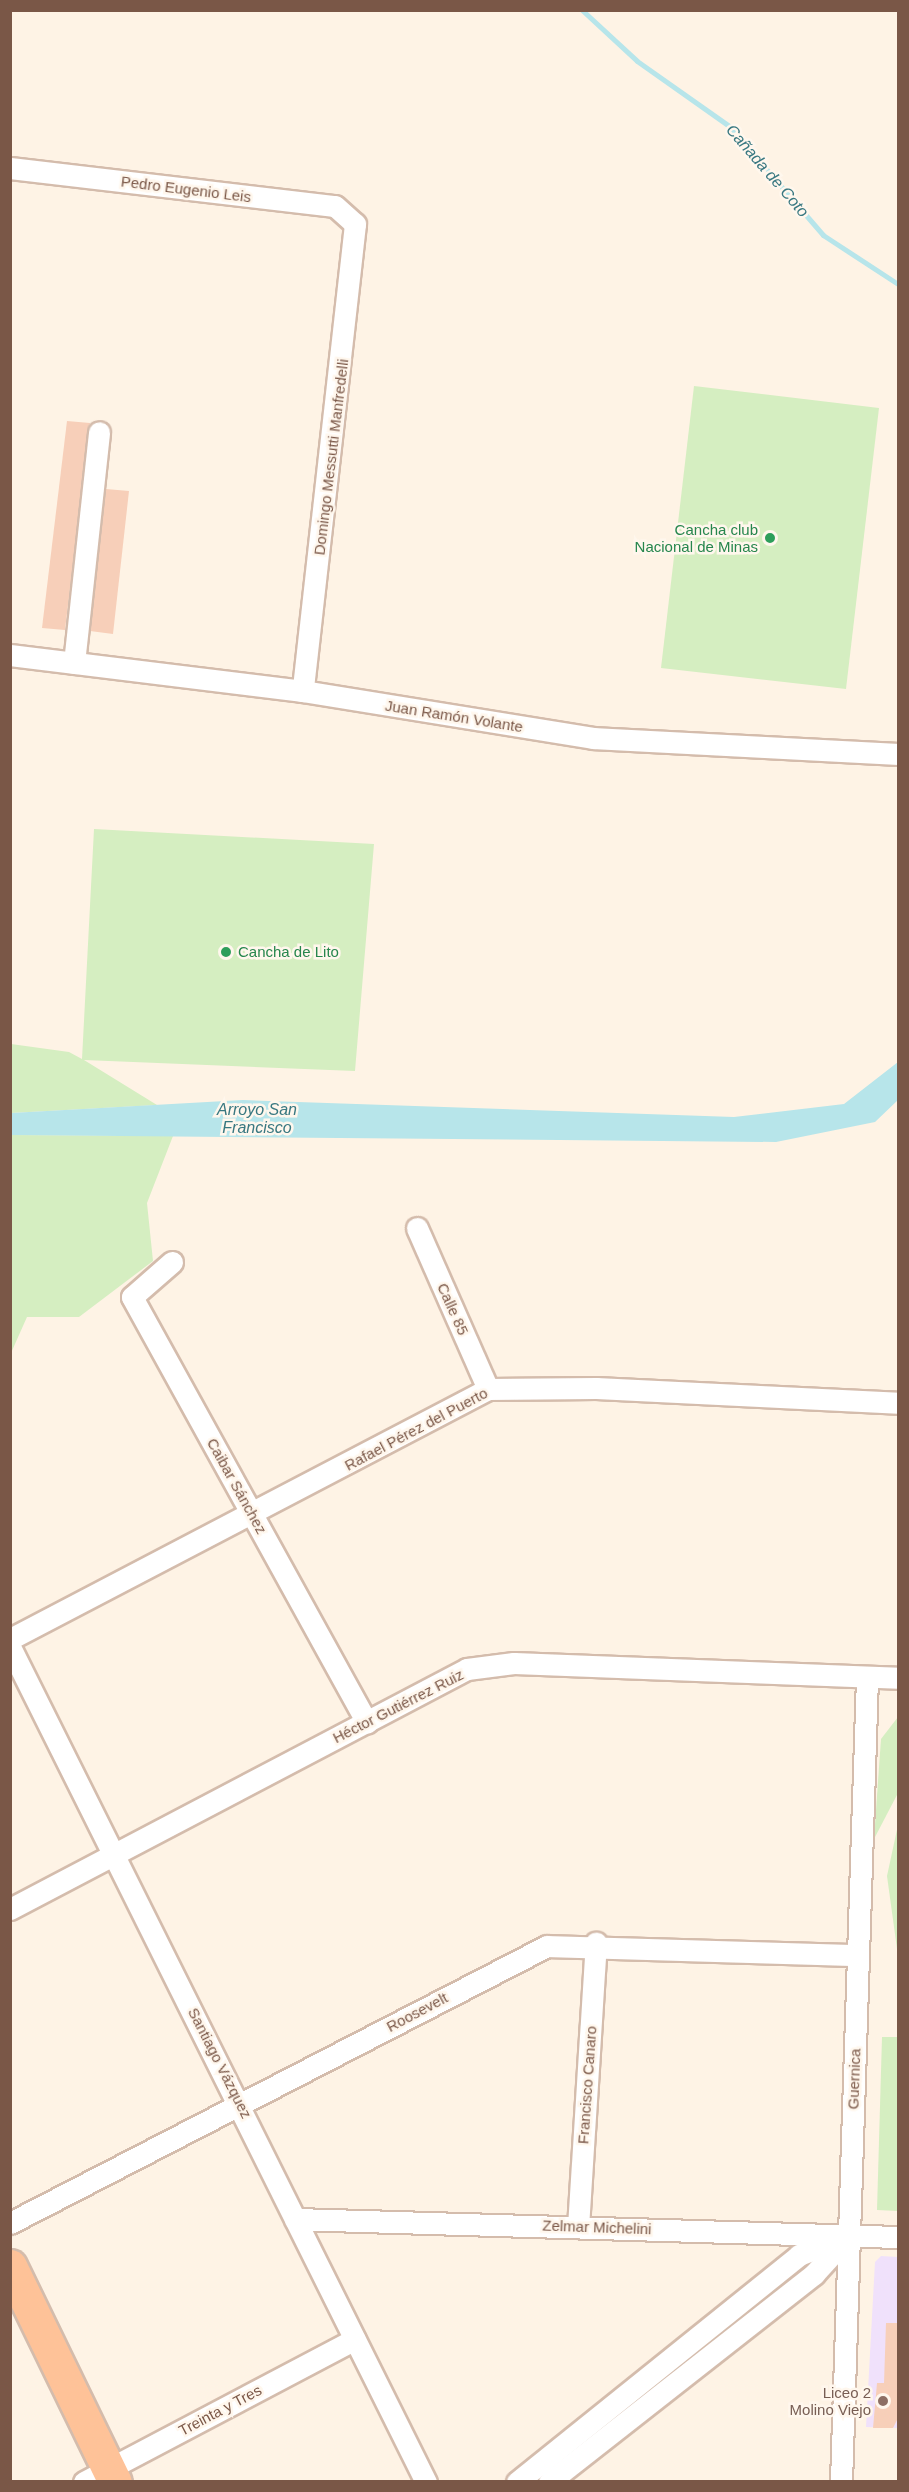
<!DOCTYPE html>
<html>
<head>
<meta charset="utf-8">
<style>
  body { margin:0 }
  #map { position:relative; width:909px; height:2492px; overflow:hidden; background:#fef3e5; font-family:Arial,sans-serif }
  div>[style] { position:absolute }
  .education>* { inset:0; background:#f0e1fb }
  .green>* { inset:0; background:#d5eec1 }
  .water>* { inset:0; background:#b7e5ea }
  .stream>* { height:5px; margin:-2.5px; padding:0 2.5px; transform-origin:2.5px; border-radius:2.5px; background:#b7e5ea }
  .building>* { inset:0; background:#f7cfb9 }
  .roads { filter:drop-shadow(2px 0 #d4bcac) drop-shadow(-2px 0 #d4bcac) drop-shadow(0 2px #d4bcac) drop-shadow(0 -2px #d4bcac) }
  .minor>* { height:21px; margin:-10.5px; padding:0 10.5px; transform-origin:10.5px; border-radius:10.5px; background:#fff }
  .trunk>* { height:33px; margin:-16.5px; padding:0 16.5px; transform-origin:16.5px; border-radius:16.5px; background:#fec298 }
  .dots>* { width:16px; height:16px; translate:-50% -50%; box-sizing:border-box; border:3px solid #fff7ed; border-radius:50% }
  span { translate:-50% -50%; white-space:nowrap; text-align:center; line-height:1.15; -webkit-text-stroke:5px #fff7ed; paint-order:stroke }
  .street-label { font-size:15px; color:#7a5747 }
  .leisure-label { font-size:15px; color:#27864d }
  .right { translate:-100% -50%; text-align:right }
  .left { translate:0 -50%; text-align:left }
  .education-label { font-size:15px; color:#785e54 }
  .water-label { font-size:16px; color:#397881; font-style:italic }
  .frame { position:absolute; inset:0; border:12px solid #7a5747; pointer-events:none }
</style>
</head>
<body>
<div id="map">
  <div class="education">
    <i style="clip-path:polygon(881px 2256px,898px 2257px,898px 2428px,866px 2427px,875px 2262px)"></i>
  </div>
  <div class="green">
    <i style="clip-path:polygon(694px 386px,879px 408px,846px 689px,661px 668px)"></i>
    <i style="clip-path:polygon(94px 829px,374px 844px,355px 1071px,84px 1060px,157px 1105px,11px 1113px,11px 1044px,69px 1052px,82px 1059px)"></i>
    <i style="clip-path:polygon(11px 1135px,173px 1136px,147px 1203px,153px 1261px,79px 1317px,27px 1317px,11px 1353px)"></i>
    <i style="clip-path:polygon(898px 1717px,898px 1793px,874px 1839px,881px 1739px)"></i>
    <i style="clip-path:polygon(898px 1825px,898px 1956px,887px 1876px)"></i>
    <i style="clip-path:polygon(882px 2037px,898px 2037px,898px 2211px,877px 2210px)"></i>
  </div>
  <div class="water">
    <i style="clip-path:polygon(898px 1062px,898px 1100px,875px 1122px,776px 1142px,11px 1135px,11px 1113px,243px 1100px,734px 1117px,844px 1104px)"></i>
  </div>
  <div class="stream">
    <i style="left:582px;top:10px;width:75px;rotate:42.8deg"></i>
    <i style="left:637px;top:61px;width:113px;rotate:35.2deg"></i>
    <i style="left:729px;top:126px;width:144px;rotate:49.2deg"></i>
    <i style="left:823px;top:235px;width:90px;rotate:33.2deg"></i>
  </div>
  <div class="building">
    <i style="clip-path:polygon(67px 421px,90px 423px,65px 630px,42px 628px)"></i>
    <i style="clip-path:polygon(106px 489px,129px 491px,113px 634px,90px 631px)"></i>
    <i style="clip-path:polygon(886px 2323px,898px 2323px,898px 2418px,893px 2428px,873px 2428px,877px 2383px,884px 2383px)"></i>
  </div>
  <div class="roads">
    <div class="minor">
      <i style="left:10px;top:168px;width:327px;rotate:6.7deg"></i>
      <i style="left:335px;top:206px;width:27px;rotate:42deg"></i>
      <i style="left:355px;top:224px;width:470px;rotate:96.4deg"></i>
      <i style="left:10px;top:655px;width:295px;rotate:7deg"></i>
      <i style="left:303px;top:691px;width:294px;rotate:9.2deg"></i>
      <i style="left:593px;top:738px;width:305px;rotate:3deg"></i>
      <i style="left:74px;top:663px;width:232px;rotate:-83.8deg"></i>
      <i style="left:417px;top:1228px;width:176px;rotate:66.2deg"></i>
      <i style="left:172px;top:1262px;width:53px;rotate:138.8deg"></i>
      <i style="left:132px;top:1297px;width:486px;rotate:61.1deg"></i>
      <i style="left:10px;top:1639px;width:539px;rotate:-27.61deg"></i>
      <i style="left:488px;top:1389px;width:108px;rotate:-0.5deg"></i>
      <i style="left:596px;top:1388px;width:302px;rotate:2.8deg"></i>
      <i style="left:10px;top:1647px;width:933px;rotate:63.52deg"></i>
      <i style="left:10px;top:1909px;width:516px;rotate:-27.71deg"></i>
      <i style="left:467px;top:1669px;width:47px;rotate:-7.3deg"></i>
      <i style="left:514px;top:1663px;width:384px;rotate:2.2deg"></i>
      <i style="left:295px;top:2219px;width:603px;rotate:1.71deg"></i>
      <i style="left:10px;top:2223px;width:604px;rotate:-27.29deg"></i>
      <i style="left:547px;top:1946px;width:311px;rotate:1.7deg"></i>
      <i style="left:578px;top:2227px;width:285px;rotate:-86.4deg"></i>
      <i style="left:84px;top:2482px;width:306px;rotate:-27.8deg"></i>
      <i style="left:517px;top:2482px;width:362px;rotate:-38.8deg"></i>
      <i style="left:799px;top:2255px;width:44px;rotate:-21.3deg"></i>
      <i style="left:549px;top:2482px;width:337px;rotate:-38.1deg"></i>
      <i style="left:814px;top:2274px;width:46px;rotate:-47.6deg"></i>
      <i style="left:841px;top:2482px;width:805px;rotate:-88.15deg"></i>
    </div>
    <div class="trunk">
      <i style="left:10px;top:2266px;width:240px;rotate:64.1deg"></i>
    </div>
  </div>
  <div class="dots">
    <i style="left:770px;top:538px;background:#2e9e5b"></i>
    <i style="left:226px;top:952px;background:#2e9e5b"></i>
    <i style="left:883px;top:2401px;background:#8d6e63"></i>
  </div>
  <div class="street-label">
    <span style="left:186px;top:189px;rotate:7deg">Pedro Eugenio Leis</span>
    <span style="left:331px;top:457px;rotate:-83deg">Domingo Messutti Manfredelli</span>
    <span style="left:454px;top:716px;rotate:9deg">Juan Ramón Volante</span>
    <span style="left:453px;top:1309px;rotate:66deg">Calle 85</span>
    <span style="left:416px;top:1429px;rotate:-28deg">Rafael Pérez del Puerto</span>
    <span style="left:237px;top:1486px;rotate:61deg">Caibar Sánchez</span>
    <span style="left:398px;top:1706px;rotate:-27deg">Héctor Gutiérrez Ruiz</span>
    <span style="left:417px;top:2012px;rotate:-28deg">Roosevelt</span>
    <span style="left:220px;top:2063px;rotate:63deg">Santiago Vázquez</span>
    <span style="left:854px;top:2079px;rotate:-88deg">Guernica</span>
    <span style="left:587px;top:2085px;rotate:-86deg">Francisco Canaro</span>
    <span style="left:597px;top:2227px;rotate:2deg">Zelmar Michelini</span>
    <span style="left:220px;top:2410px;rotate:-28deg">Treinta y Tres</span>
  </div>
  <div class="leisure-label">
    <span class="right" style="left:758px;top:538px">Cancha club<br>Nacional de Minas</span>
    <span class="left" style="left:238px;top:952px">Cancha de Lito</span>
  </div>
  <div class="education-label">
    <span class="right" style="left:871px;top:2401px">Liceo 2<br>Molino Viejo</span>
  </div>
  <div class="water-label">
    <span style="left:767px;top:171px;rotate:49deg">Cañada de Coto</span>
    <span style="left:257px;top:1119px">Arroyo San<br>Francisco</span>
  </div>
  <div class="frame"></div>
</div>
</body>
</html>
